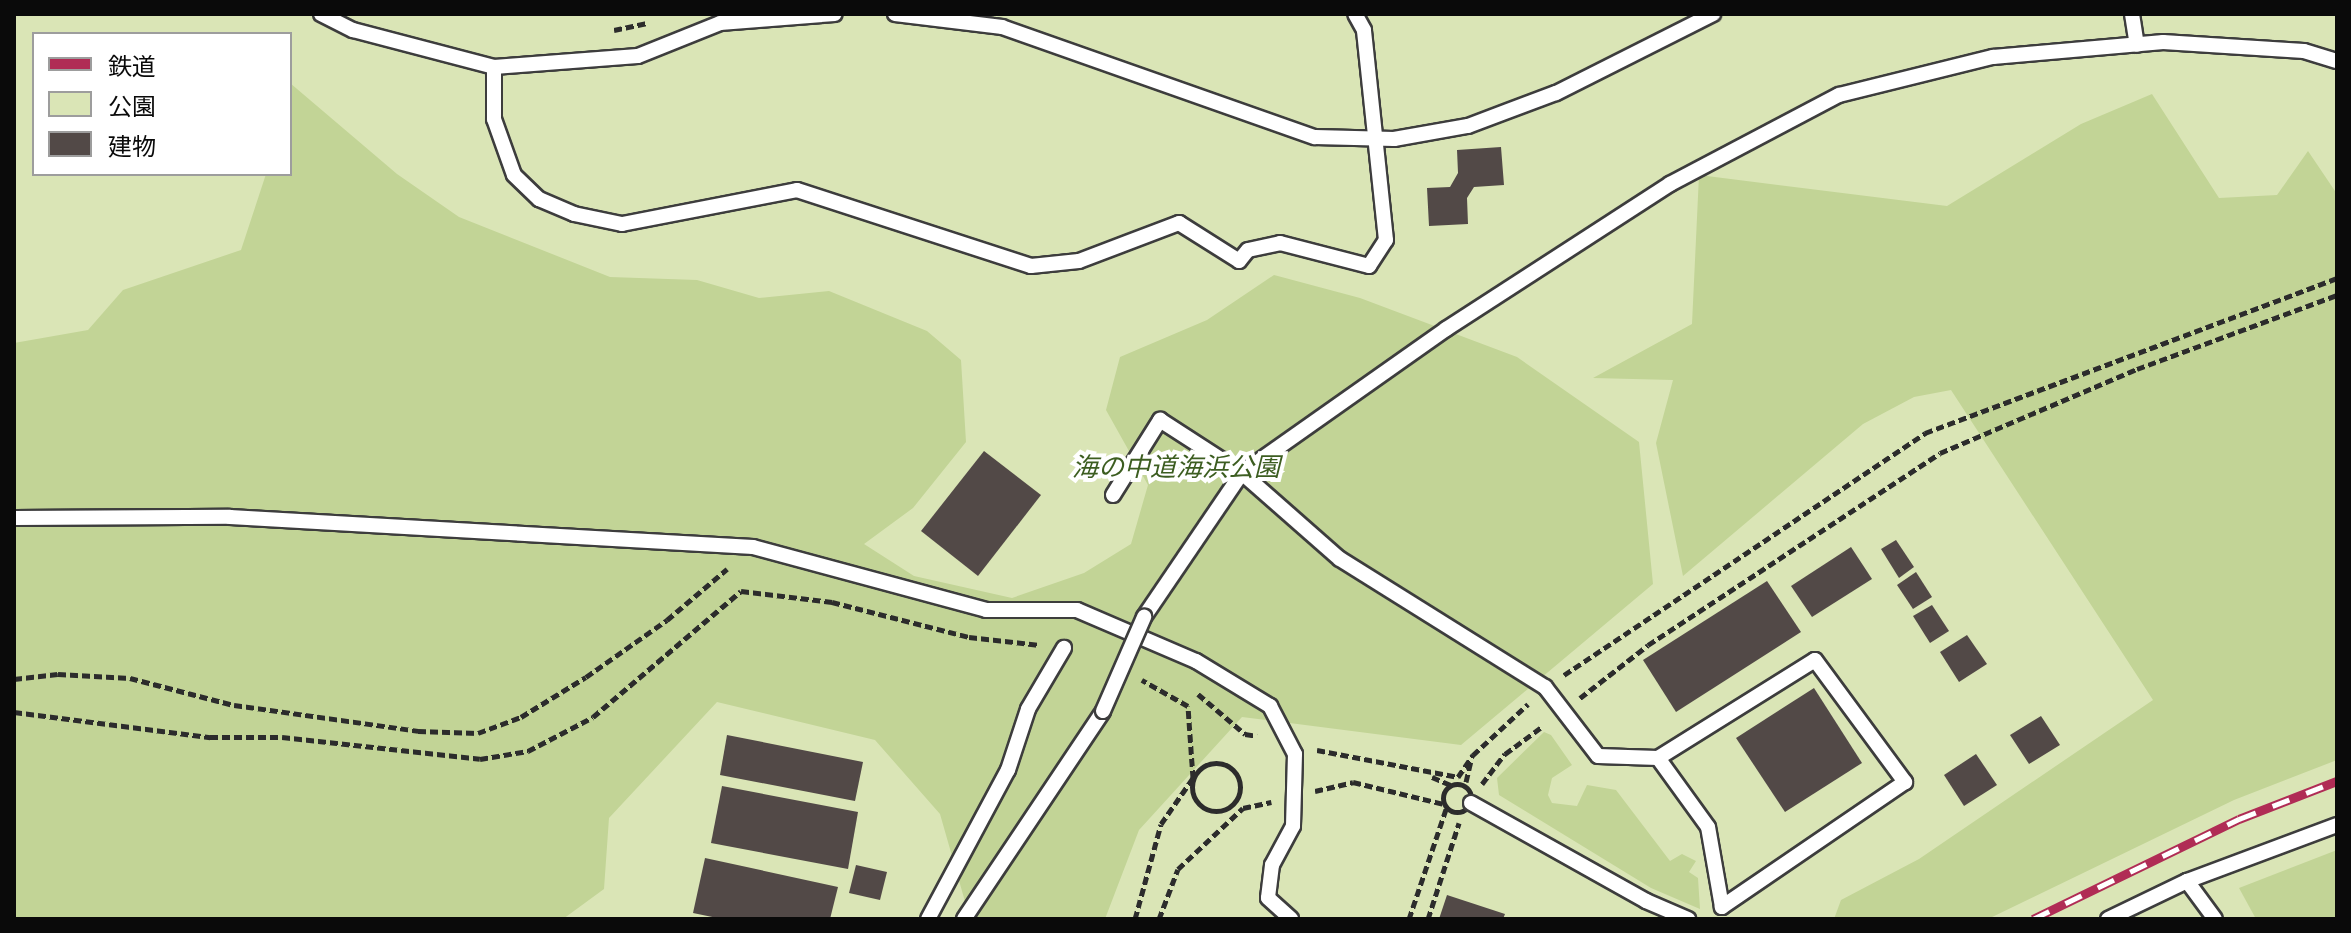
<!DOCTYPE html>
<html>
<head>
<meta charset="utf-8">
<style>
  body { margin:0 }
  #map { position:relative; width:2351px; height:933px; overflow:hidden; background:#fef4e9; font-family:"Playfair Display","Noto Sans JP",serif }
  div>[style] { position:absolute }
  .green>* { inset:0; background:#dae5b6 }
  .forest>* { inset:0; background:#c2d496 }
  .building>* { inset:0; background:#524947 }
  .path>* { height:5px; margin-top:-2.5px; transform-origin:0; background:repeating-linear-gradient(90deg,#2c2c2c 0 8px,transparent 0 12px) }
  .path>.ring { margin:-2.5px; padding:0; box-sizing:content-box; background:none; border:5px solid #2c2c2c; border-radius:50% }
  .roads { filter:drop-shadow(2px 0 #3d3d3d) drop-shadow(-2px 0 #3d3d3d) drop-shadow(0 2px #3d3d3d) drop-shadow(0 -2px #3d3d3d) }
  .service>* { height:14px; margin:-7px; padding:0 7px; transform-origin:7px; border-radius:7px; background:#fff }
  .rail>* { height:9px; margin-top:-4.5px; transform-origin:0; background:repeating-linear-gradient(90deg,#fff 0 18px,#b02c55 0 36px); box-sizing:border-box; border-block:2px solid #b02c55 }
  .bridges { filter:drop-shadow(2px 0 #3d3d3d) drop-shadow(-2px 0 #3d3d3d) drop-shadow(0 2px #3d3d3d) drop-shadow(0 -2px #3d3d3d) }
  .service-bridge>* { height:14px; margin:-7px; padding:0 7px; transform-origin:7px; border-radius:7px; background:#fff }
  span { translate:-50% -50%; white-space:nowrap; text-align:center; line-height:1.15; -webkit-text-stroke:8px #fff; paint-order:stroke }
  .park-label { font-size:26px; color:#3c5d20; font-style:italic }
  .frame { position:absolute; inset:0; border:16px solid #0a0a0a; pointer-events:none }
  .legend { position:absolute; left:32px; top:32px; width:260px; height:144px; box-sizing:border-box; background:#fff; border:2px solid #9d9d9d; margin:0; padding:10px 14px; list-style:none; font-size:24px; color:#0a0a0a }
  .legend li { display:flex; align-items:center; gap:16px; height:40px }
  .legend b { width:40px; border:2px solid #9d9d9d }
</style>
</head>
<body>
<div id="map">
  <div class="green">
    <i style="clip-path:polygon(evenodd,14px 14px,2337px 14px,2337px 919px,14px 919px,14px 14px,34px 34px,290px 34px,290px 174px,34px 174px,34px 34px)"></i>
  </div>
  <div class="forest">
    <i style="clip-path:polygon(290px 83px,397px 174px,459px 217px,610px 277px,697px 280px,759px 298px,829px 291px,927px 331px,961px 360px,966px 442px,913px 508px,864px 544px,914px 576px,1012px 598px,1084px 573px,1131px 544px,1148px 485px,1106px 410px,1120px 357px,1207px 320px,1274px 275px,1360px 298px,1517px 357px,1639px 442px,1653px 584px,1461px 745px,1242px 717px,1139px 830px,1105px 919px,970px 919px,940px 814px,875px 740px,717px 702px,609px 818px,604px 889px,563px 919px,14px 919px,14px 343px,88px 330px,123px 290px,241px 250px,266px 174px,290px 174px)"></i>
    <i style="clip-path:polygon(2152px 94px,2219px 198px,2277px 195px,2308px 151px,2337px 194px,2337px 760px,2234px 800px,1988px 919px,1834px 919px,1841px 900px,1919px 859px,2153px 700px,1951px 390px,1914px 397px,1863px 424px,1683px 576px,1656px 443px,1673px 380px,1593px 378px,1692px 324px,1699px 175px,1947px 206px,2081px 124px)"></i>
    <i style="clip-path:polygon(1544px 732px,1551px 735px,1572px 765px,1552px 778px,1548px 795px,1552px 803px,1577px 806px,1587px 785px,1616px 790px,1670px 861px,1682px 854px,1696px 861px,1689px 872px,1698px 878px,1700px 909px,1651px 888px,1499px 795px,1497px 778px)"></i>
    <i style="clip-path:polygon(2337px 850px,2337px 919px,2256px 919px,2239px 888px)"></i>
  </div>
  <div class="building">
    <i style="clip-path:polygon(1501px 147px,1504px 185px,1474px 187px,1467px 198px,1468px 224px,1429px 226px,1427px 188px,1450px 187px,1458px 173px,1457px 150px)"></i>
    <i style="clip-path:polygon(984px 451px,1041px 495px,978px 576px,921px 531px)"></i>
    <i style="clip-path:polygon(1896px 540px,1914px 567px,1899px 578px,1881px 549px)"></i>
    <i style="clip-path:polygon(1851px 547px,1872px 579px,1812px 617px,1791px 586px)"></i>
    <i style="clip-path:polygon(1916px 572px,1932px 597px,1913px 609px,1897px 585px)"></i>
    <i style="clip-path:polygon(1767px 581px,1801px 632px,1676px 712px,1643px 660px)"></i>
    <i style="clip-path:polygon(1932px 605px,1949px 631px,1930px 643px,1913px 616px)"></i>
    <i style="clip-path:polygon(1967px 635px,1987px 664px,1959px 682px,1940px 652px)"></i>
    <i style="clip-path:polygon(1814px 688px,1862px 763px,1785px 812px,1736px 738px)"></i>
    <i style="clip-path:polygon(2041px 716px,2060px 745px,2029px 764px,2010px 735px)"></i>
    <i style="clip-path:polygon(727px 735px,863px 762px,855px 801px,720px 775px)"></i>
    <i style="clip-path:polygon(1976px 754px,1997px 785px,1964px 806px,1944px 775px)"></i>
    <i style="clip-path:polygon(722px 786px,858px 812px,848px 869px,711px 843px)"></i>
    <i style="clip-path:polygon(705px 858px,838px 887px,830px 919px,722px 919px,693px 913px)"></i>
    <i style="clip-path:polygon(856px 865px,887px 872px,880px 900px,849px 893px)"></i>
    <i style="clip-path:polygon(1447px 895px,1505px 914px,1503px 919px,1439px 919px)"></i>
  </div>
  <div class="path">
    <i style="left:614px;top:30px;width:34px;rotate:-12deg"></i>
    <i style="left:1564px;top:675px;width:435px;rotate:-33.8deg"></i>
    <i style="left:1925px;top:433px;width:440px;rotate:-20.6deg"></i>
    <i style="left:14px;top:679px;width:44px;rotate:-6.5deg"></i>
    <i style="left:58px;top:674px;width:72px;rotate:3.2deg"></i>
    <i style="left:130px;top:678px;width:107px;rotate:14.6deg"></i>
    <i style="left:234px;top:705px;width:186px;rotate:8deg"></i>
    <i style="left:418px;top:731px;width:60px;rotate:1.9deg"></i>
    <i style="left:478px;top:733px;width:46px;rotate:-20.4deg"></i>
    <i style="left:521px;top:717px;width:76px;rotate:-31.6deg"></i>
    <i style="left:586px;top:677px;width:99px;rotate:-35.1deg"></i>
    <i style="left:667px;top:620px;width:79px;rotate:-40.4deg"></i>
    <i style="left:1198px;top:694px;width:62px;rotate:40.4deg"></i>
    <i style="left:1245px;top:734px;width:12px;rotate:9deg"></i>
    <i style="left:1580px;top:698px;width:86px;rotate:-37.9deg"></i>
    <i style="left:1648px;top:645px;width:349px;rotate:-33.3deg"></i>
    <i style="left:1940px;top:453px;width:214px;rotate:-23.1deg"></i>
    <i style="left:2137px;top:369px;width:213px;rotate:-20.3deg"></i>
    <i style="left:14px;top:712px;width:198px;rotate:7.3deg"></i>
    <i style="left:210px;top:737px;width:72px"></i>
    <i style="left:282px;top:737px;width:199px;rotate:6.3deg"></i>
    <i style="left:480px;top:759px;width:49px;rotate:-9.5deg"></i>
    <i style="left:528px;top:751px;width:73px;rotate:-27.6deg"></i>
    <i style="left:593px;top:717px;width:194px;rotate:-40.4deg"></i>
    <i style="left:741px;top:591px;width:92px;rotate:6.9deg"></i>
    <i style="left:832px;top:602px;width:141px;rotate:14.3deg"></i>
    <i style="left:969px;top:637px;width:71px;rotate:6.4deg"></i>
    <i style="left:1317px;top:750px;width:144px;rotate:10.8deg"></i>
    <i style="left:1458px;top:777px;width:27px;rotate:-56deg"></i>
    <i style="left:1473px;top:755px;width:75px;rotate:-42.8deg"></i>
    <i class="ring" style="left:1192px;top:763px;width:43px;height:43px"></i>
    <i style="left:1432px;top:777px;width:21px;rotate:23deg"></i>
    <i style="left:1466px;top:782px;width:23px;rotate:-77deg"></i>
    <i class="ring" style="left:1443px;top:784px;width:23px;height:23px"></i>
    <i style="left:1482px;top:784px;width:38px;rotate:-53deg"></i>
    <i style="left:1505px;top:754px;width:47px;rotate:-36.4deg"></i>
    <i style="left:1315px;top:791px;width:39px;rotate:-13deg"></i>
    <i style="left:1353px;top:782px;width:94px;rotate:13.6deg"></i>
    <i style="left:1135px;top:919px;width:98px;rotate:-74.7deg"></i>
    <i style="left:1161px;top:824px;width:56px;rotate:-55.2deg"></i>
    <i style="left:1193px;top:778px;width:72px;rotate:-94deg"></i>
    <i style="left:1188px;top:706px;width:53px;rotate:-150.5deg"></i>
    <i style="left:1159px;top:919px;width:53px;rotate:-69.2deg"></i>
    <i style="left:1178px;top:869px;width:89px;rotate:-43.2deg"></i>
    <i style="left:1243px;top:808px;width:29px;rotate:-12deg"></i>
    <i style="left:1409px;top:919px;width:119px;rotate:-71.4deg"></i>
    <i style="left:1428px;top:919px;width:101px;rotate:-72.1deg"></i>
  </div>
  <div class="roads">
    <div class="service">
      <i style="left:321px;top:14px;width:36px;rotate:27deg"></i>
      <i style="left:353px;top:30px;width:146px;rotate:14.7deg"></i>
      <i style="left:494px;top:67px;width:144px;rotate:-4.4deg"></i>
      <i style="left:638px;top:56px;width:88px;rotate:-21.9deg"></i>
      <i style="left:720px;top:23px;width:115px;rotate:-4.5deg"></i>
      <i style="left:895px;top:14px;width:108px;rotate:6.9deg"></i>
      <i style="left:1002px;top:27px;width:332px;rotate:19.4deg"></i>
      <i style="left:1315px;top:137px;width:79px;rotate:1.5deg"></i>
      <i style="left:1394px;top:139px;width:75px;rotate:-10deg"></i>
      <i style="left:1468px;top:126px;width:94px;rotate:-20.6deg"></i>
      <i style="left:1556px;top:93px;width:176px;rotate:-26.7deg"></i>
      <i style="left:2132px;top:14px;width:31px;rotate:81deg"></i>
      <i style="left:494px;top:67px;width:52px;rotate:90deg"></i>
      <i style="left:494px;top:119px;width:59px;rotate:70.3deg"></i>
      <i style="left:514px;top:175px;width:35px;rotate:44deg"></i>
      <i style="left:539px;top:199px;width:38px;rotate:23deg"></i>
      <i style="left:574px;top:214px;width:49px;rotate:11.8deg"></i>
      <i style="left:622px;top:224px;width:178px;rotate:-11deg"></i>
      <i style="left:797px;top:190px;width:246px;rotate:18deg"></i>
      <i style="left:1031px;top:266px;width:48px;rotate:-5.9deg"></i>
      <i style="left:1079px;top:261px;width:107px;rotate:-20.8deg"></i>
      <i style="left:1179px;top:223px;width:71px;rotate:32.3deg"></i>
      <i style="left:1239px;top:261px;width:14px;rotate:-51deg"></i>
      <i style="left:1248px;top:250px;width:33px;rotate:-12deg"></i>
      <i style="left:1280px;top:243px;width:92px;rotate:14.5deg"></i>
      <i style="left:1369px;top:266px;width:31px;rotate:-57deg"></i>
      <i style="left:1386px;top:240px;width:211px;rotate:-96deg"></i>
      <i style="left:1364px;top:30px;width:18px;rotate:-119deg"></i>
      <i style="left:1113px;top:495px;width:89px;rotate:-57.9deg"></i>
      <i style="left:1160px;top:420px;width:98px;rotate:32.9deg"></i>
      <i style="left:1242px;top:473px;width:130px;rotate:41.3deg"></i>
      <i style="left:1340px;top:559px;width:242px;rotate:32deg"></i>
      <i style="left:1545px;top:687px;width:87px;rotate:52.5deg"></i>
      <i style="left:1598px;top:756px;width:60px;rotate:1.9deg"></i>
      <i style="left:1658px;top:758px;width:185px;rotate:-32deg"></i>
      <i style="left:1815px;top:660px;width:152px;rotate:53.6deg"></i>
      <i style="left:1905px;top:782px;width:222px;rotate:145.7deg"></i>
      <i style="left:1722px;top:907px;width:81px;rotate:-99.9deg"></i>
      <i style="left:1708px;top:827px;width:85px;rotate:-125.9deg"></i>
      <i style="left:14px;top:518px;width:216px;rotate:-0.3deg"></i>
      <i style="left:230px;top:517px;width:524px;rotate:3.28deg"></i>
      <i style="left:753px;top:547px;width:241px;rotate:15.1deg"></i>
      <i style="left:986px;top:610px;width:91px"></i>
      <i style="left:1077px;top:610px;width:129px;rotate:23.2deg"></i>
      <i style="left:1196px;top:661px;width:87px;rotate:31.3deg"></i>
      <i style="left:1270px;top:706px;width:54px;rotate:62.5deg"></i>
      <i style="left:1295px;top:754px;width:72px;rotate:91.6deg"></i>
      <i style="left:1293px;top:826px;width:44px;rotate:118.3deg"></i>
      <i style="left:1272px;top:865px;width:33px;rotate:97deg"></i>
      <i style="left:1268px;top:898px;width:31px;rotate:42deg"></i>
      <i style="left:1144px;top:617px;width:174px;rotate:-55.8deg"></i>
      <i style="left:1242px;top:473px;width:250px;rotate:-35.2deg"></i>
      <i style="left:1446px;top:329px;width:267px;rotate:-32.9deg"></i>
      <i style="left:1670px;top:184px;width:191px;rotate:-27.8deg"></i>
      <i style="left:1839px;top:95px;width:159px;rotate:-13.9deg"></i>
      <i style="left:1993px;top:57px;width:171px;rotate:-5deg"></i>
      <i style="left:2163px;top:42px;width:141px;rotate:3.7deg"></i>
      <i style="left:2304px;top:51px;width:34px;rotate:17deg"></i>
      <i style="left:1471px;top:803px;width:201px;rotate:29.2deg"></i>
      <i style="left:1646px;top:901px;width:46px;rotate:23.2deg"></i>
      <i style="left:2187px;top:881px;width:47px;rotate:53.6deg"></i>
      <i style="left:928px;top:919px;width:169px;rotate:-61.8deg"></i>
      <i style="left:1008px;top:770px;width:64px;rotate:-71.8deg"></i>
      <i style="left:1028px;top:709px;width:71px;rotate:-59.5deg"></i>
      <i style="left:964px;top:919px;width:250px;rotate:-56.2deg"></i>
      <i style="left:2108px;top:919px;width:88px;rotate:-25.7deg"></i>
      <i style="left:2187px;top:881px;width:160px;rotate:-20.5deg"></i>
    </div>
  </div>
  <div class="rail">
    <i style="left:2033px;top:919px;width:229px;rotate:-25.9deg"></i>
    <i style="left:2239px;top:819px;width:105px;rotate:-21.2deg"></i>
  </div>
  <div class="bridges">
    <div class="service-bridge">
      <i style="left:1103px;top:711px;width:103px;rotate:-66.4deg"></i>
    </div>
  </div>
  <div class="park-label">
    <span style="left:1176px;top:466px">海の中道海浜公園</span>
  </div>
  <div class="frame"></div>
  <ul class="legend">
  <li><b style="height:10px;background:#b02c55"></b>鉄道</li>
  <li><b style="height:22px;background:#dae5b6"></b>公園</li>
  <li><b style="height:22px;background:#524947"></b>建物</li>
  </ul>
</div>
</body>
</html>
